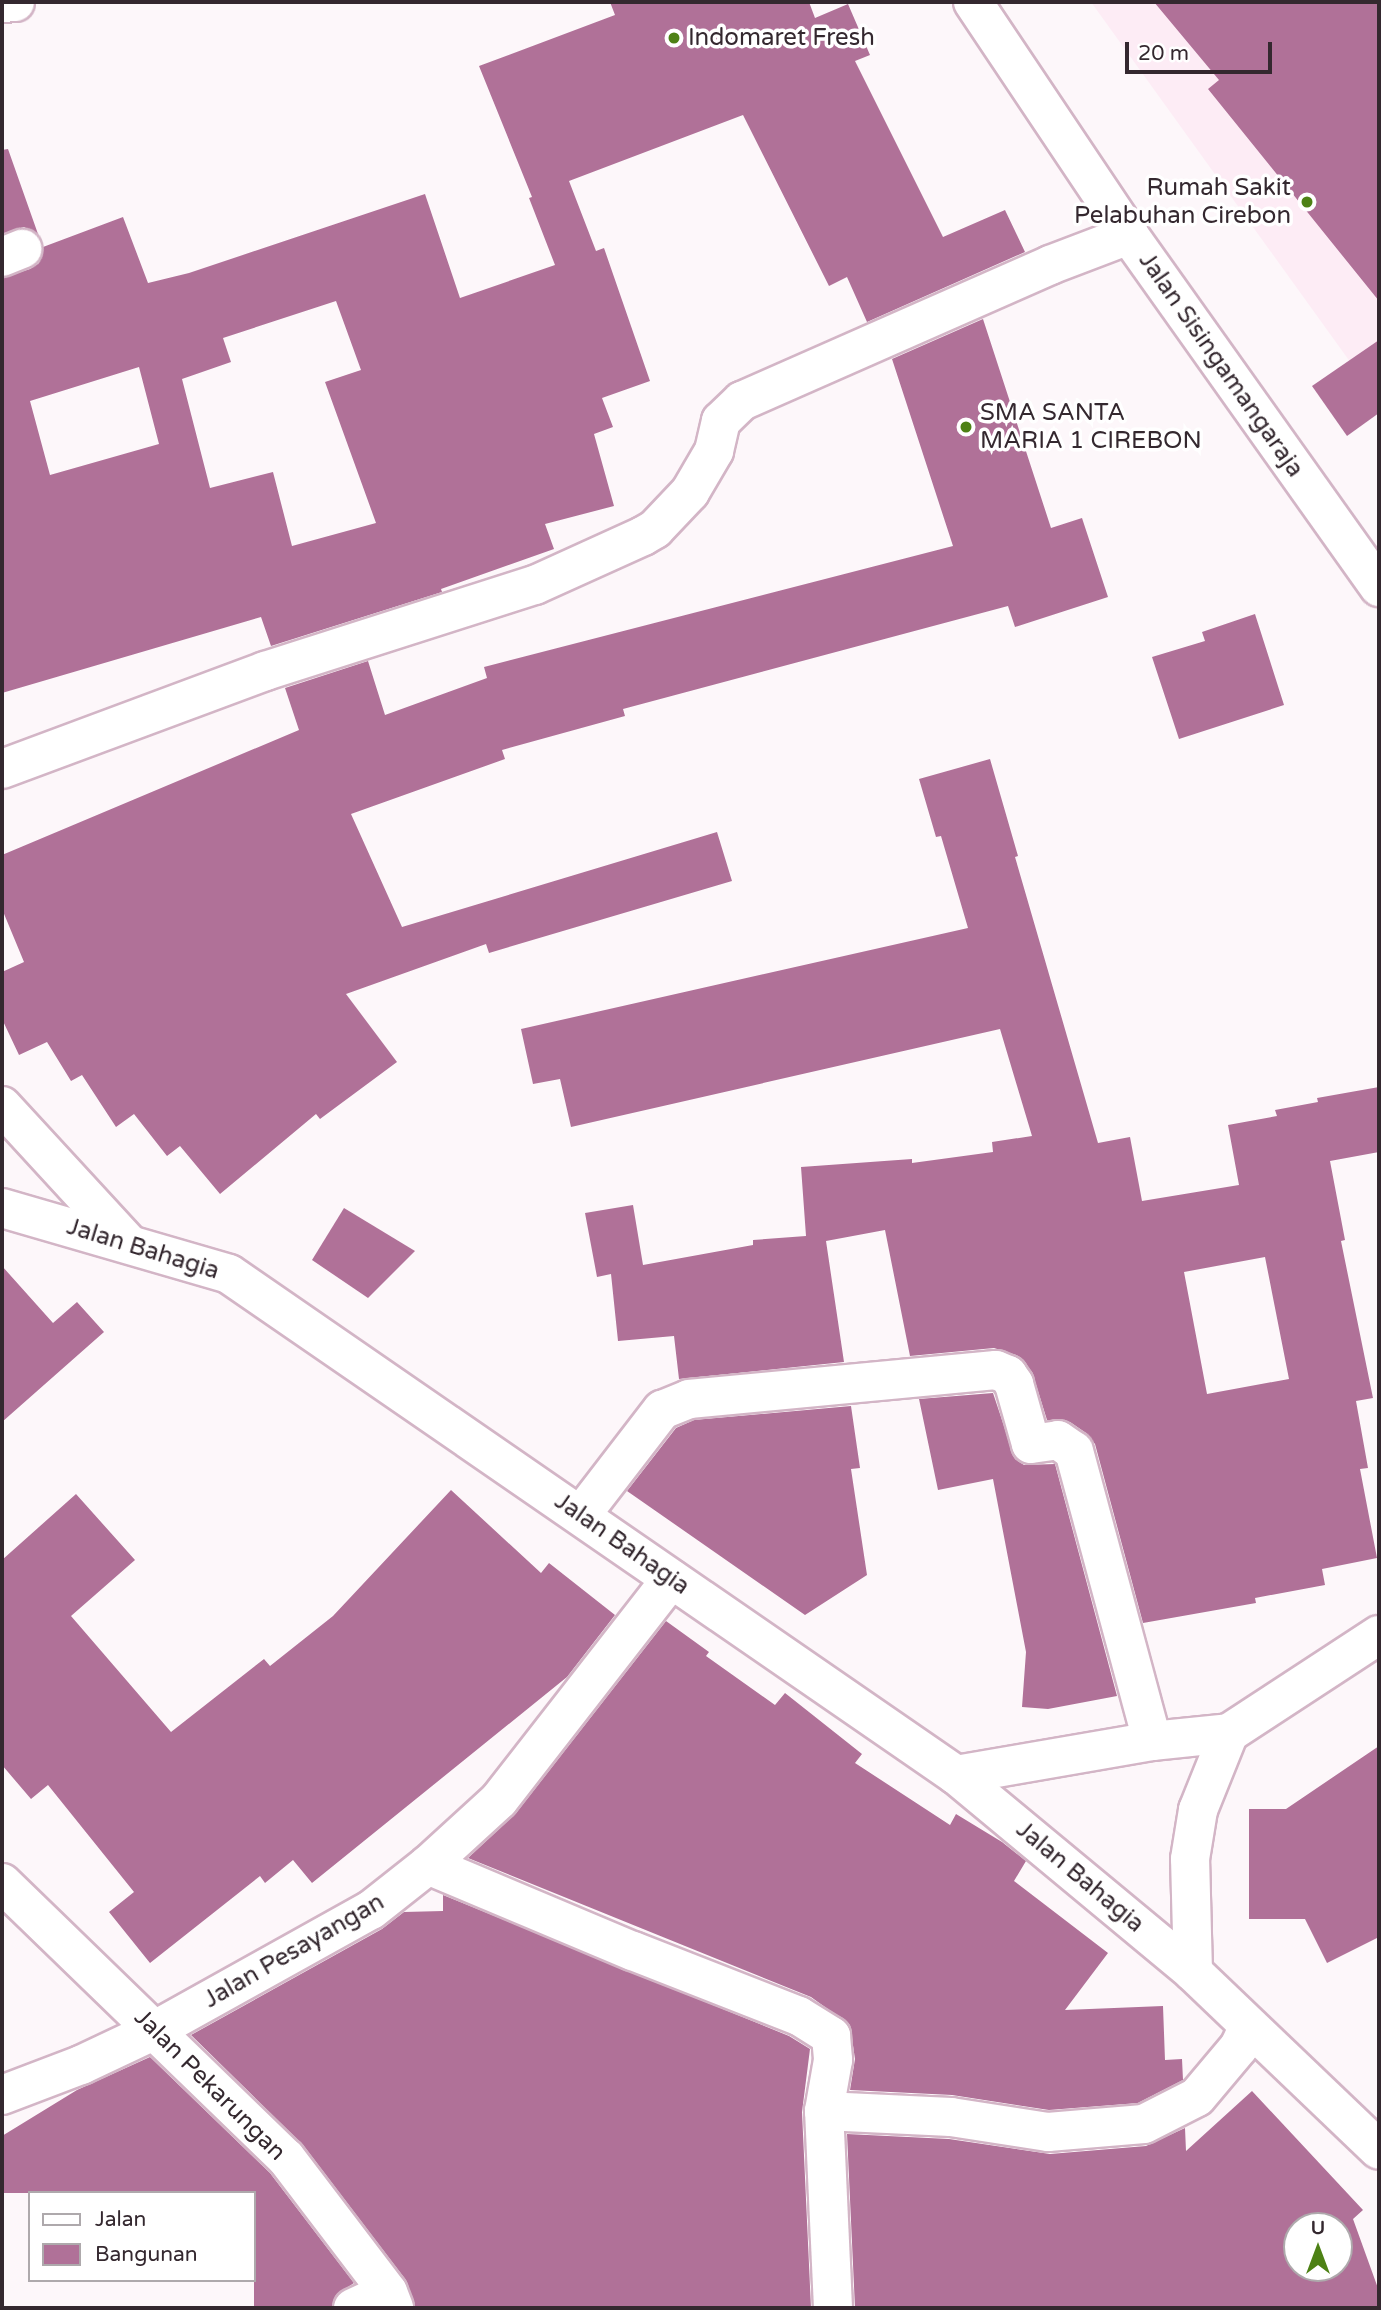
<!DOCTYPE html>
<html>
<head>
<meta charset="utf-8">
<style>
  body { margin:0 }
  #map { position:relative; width:1381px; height:2310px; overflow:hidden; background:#fdf7fa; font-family:"Varela Round",sans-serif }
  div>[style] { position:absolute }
  .built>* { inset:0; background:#fdecf5 }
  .building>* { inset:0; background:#b07198 }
  .roads { filter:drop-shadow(2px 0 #d3b5c6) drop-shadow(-2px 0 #d3b5c6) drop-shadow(0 2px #d3b5c6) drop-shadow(0 -2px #d3b5c6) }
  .minor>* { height:38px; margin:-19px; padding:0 19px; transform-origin:19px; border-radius:19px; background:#fff }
  .secondary>* { height:38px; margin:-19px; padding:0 19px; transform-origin:19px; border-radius:19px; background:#fff }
  .trunk>* { height:38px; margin:-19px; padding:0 19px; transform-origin:19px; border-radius:19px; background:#fff }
  .dots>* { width:19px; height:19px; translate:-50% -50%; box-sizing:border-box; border:4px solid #fff; border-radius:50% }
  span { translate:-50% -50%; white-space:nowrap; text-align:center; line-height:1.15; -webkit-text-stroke:7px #fff; paint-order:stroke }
  .poi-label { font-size:24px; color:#34282f }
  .left { translate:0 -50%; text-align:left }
  .right { translate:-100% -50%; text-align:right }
  .street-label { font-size:24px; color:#34282f }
  .frame { position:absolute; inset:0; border:4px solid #34282f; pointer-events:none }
  .legend { position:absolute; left:28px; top:2191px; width:228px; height:91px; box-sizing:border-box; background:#fff; border:2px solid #aea9ac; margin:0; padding:9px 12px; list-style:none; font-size:21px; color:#34282f }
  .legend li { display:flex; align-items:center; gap:14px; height:35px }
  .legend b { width:35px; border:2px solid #aea9ac }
  .north { position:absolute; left:1283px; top:2212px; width:70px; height:70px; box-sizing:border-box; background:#fff; border:2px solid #aea9ac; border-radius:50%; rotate:0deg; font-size:19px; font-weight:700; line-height:28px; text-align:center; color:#34282f }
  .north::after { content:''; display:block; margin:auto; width:24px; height:32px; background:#4d8115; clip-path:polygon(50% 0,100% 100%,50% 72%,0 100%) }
  .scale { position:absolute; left:1125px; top:42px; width:147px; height:32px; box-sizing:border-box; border:4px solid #34282f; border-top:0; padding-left:9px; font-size:21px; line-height:24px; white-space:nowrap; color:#34282f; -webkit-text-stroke:5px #fff; paint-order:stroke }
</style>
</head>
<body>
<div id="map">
  <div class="built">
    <i style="clip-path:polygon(1091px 2px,1379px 2px,1379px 402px)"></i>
  </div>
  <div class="building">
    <i style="clip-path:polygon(evenodd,610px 2px,809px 2px,815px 18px,848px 4px,870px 55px,855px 61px,943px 237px,1005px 210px,1025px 252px,867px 322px,847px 277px,829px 286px,743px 115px,569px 181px,596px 251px,604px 248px,650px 381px,602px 398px,613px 427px,594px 434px,614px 506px,545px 524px,554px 549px,441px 589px,442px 592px,271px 646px,261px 617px,2px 693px,2px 278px,30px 269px,39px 263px,43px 247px,123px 217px,148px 283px,189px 273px,425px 194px,460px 298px,555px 265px,529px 198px,532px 197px,479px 66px,615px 15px,610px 2px,336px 301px,361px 370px,325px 382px,376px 523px,292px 546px,273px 472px,210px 488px,182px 379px,231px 362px,223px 338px,336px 301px,610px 2px,139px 367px,159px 444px,50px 475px,30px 401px,139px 367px)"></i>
    <i style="clip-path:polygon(1154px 2px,1379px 2px,1379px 301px,1208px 89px,1219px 80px)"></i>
    <i style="clip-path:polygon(8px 149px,38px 234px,24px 227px,2px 234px,2px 150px)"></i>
    <i style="clip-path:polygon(983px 319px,1051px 528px,1082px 518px,1108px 597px,1015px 627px,1008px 606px,623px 709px,625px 716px,502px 750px,505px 759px,351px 814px,402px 927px,717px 832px,732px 881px,489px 953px,486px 944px,346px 994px,397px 1062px,320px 1119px,316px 1114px,220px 1194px,180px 1146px,167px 1156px,134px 1114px,116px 1127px,82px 1075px,71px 1081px,47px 1042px,19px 1055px,2px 1019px,2px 972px,24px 962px,2px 909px,2px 855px,299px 730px,285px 688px,368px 661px,385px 715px,487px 678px,484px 667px,953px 546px,892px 359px)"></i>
    <i style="clip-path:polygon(1379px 340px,1379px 413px,1347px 436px,1312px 386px)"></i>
    <i style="clip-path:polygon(1255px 614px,1284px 705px,1179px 739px,1152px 657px,1205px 641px,1202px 632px)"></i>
    <i style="clip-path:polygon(evenodd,990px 759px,1018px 856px,1015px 857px,1098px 1143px,1130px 1137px,1142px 1201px,1239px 1185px,1228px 1125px,1277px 1116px,1275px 1110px,1318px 1102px,1317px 1098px,1379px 1087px,1379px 1152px,1330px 1161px,1345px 1240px,1341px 1241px,1373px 1398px,1356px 1401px,1368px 1468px,1360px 1469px,1377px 1558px,1322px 1569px,1325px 1585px,1255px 1598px,1256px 1603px,1143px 1623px,1095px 1444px,1086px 1433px,1070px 1422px,1047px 1420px,1032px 1372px,1016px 1355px,994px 1348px,910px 1356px,885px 1230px,826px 1241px,844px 1362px,679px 1379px,674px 1336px,618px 1341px,611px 1274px,597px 1277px,585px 1213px,633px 1205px,643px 1265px,753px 1245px,753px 1240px,806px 1236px,801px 1167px,912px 1159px,912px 1163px,993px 1152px,992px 1142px,1032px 1136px,1000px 1029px,571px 1127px,560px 1079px,533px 1084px,521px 1029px,968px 928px,941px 836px,936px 837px,919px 779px,990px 759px,1265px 1257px,1289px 1379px,1207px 1394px,1184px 1272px,1265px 1257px)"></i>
    <i style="clip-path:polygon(344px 1208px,415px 1251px,368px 1298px,312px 1260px)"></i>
    <i style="clip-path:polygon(2px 1266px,53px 1323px,77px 1302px,104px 1332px,2px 1422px)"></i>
    <i style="clip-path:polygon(993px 1393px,1015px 1459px,1024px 1465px,1055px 1464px,1117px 1696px,1048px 1709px,1022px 1707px,1026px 1652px,993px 1479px,938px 1490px,919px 1399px)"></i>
    <i style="clip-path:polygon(851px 1406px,860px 1468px,851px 1469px,867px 1575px,805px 1615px,627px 1491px,676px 1428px,694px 1420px)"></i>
    <i style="clip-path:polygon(451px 1490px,541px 1573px,549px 1563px,615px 1615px,567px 1677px,312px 1883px,293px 1860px,265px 1883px,260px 1876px,150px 1963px,109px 1912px,134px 1892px,48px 1785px,31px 1799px,2px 1765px,2px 1560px,76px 1494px,135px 1560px,71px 1616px,171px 1732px,264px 1659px,270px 1666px,333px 1616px)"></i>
    <i style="clip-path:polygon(666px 1621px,709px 1652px,706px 1656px,775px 1705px,785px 1693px,862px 1754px,855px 1763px,950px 1825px,956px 1814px,1002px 1842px,1026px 1861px,1014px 1881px,1108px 1953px,1065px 2010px,1163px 2006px,1165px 2060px,1182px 2059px,1183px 2080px,1138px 2103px,1049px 2110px,952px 2095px,850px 2090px,855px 2059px,850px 2025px,811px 1997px,468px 1858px,516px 1813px)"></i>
    <i style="clip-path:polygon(1379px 1746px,1379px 1937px,1327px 1963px,1305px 1919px,1249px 1919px,1249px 1809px,1286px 1809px)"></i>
    <i style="clip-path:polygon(443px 1895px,789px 2036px,810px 2049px,802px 2112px,811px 2308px,415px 2308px,405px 2279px,303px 2145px,191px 2035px,382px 1929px,404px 1912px,443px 1911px)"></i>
    <i style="clip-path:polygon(150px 2057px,270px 2173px,354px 2283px,336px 2295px,332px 2308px,254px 2308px,254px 2193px,2px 2193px,2px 2136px,77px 2090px)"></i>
    <i style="clip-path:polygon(evenodd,1252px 2091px,1363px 2210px,1353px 2219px,1379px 2291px,1379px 2308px,855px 2308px,847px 2134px,949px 2139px,1050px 2154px,1146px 2146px,1185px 2128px,1186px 2151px,1252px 2091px,1297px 2226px,1339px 2226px,1339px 2268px,1297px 2268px,1297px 2226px)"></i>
  </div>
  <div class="roads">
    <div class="minor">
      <i style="left:2px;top:3px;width:13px;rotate:-4deg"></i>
      <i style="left:2px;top:257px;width:22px;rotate:-22deg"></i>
      <i style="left:2px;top:769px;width:281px;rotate:-20.4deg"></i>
      <i style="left:265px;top:671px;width:283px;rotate:-17.7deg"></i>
      <i style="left:535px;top:585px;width:119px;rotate:-24.4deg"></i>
      <i style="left:643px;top:536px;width:14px;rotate:-30deg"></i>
      <i style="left:655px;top:529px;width:51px;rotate:-46.6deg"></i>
      <i style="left:690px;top:492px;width:48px;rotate:-59.7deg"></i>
      <i style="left:714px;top:451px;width:31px;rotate:-77deg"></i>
      <i style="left:721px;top:421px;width:29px;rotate:-44deg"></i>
      <i style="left:742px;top:401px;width:337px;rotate:-23.8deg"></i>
      <i style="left:1050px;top:265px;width:85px;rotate:-20.8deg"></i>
      <i style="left:2px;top:1106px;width:186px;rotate:47.4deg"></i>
      <i style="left:581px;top:1515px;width:133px;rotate:-52.4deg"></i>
      <i style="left:662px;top:1410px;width:29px;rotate:-22deg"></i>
      <i style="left:689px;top:1399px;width:308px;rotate:-5.4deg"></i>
      <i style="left:996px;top:1370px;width:13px;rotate:23deg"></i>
      <i style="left:1008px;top:1375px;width:11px;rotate:56deg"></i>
      <i style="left:1014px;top:1384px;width:62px;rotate:74.2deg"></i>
      <i style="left:1031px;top:1444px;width:27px;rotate:-8deg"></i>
      <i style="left:1058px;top:1440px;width:19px;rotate:35deg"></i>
      <i style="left:1074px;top:1451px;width:300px;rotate:74.9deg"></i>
      <i style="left:428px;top:1865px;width:222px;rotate:22.8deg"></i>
      <i style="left:633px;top:1951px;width:178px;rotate:21.4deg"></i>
      <i style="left:799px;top:2016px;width:38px;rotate:32deg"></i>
      <i style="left:831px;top:2036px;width:24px;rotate:85deg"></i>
      <i style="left:833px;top:2060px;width:52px;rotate:100deg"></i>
      <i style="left:2px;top:1883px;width:395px;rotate:44.1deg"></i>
      <i style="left:286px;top:2158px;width:168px;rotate:52.7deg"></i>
      <i style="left:388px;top:2292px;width:17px;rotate:69deg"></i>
      <i style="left:2px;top:2095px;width:85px;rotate:-20.8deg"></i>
      <i style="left:81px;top:2065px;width:82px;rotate:-25.3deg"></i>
      <i style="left:155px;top:2030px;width:247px;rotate:-29.1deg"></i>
      <i style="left:371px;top:1910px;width:73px;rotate:-38.3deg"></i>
      <i style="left:428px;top:1865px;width:96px;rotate:-42.5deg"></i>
      <i style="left:499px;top:1800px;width:280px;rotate:-52.1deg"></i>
      <i style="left:353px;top:2308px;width:38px;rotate:-25deg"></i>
      <i style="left:833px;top:2308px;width:197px;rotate:-92.6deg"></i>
      <i style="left:824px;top:2111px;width:127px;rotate:2.7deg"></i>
      <i style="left:951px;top:2117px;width:98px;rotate:8.8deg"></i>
      <i style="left:1048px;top:2132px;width:96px;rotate:-4.8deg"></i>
      <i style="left:1144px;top:2124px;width:59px;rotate:-27deg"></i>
      <i style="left:1197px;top:2097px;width:65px;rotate:-50deg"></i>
      <i style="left:1239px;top:2047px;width:23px;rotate:-65deg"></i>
    </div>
    <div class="secondary">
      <i style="left:2px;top:1208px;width:236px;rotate:16.2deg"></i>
      <i style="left:229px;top:1274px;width:883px;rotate:34.57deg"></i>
      <i style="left:956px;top:1775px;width:308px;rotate:39.7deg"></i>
      <i style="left:1193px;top:1972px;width:257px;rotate:43.7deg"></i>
      <i style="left:956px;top:1775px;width:199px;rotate:-9.8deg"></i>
      <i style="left:1152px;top:1741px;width:77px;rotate:-5.9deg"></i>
      <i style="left:1229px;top:1733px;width:179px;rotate:-33.2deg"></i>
      <i style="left:1193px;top:1972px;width:113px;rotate:-91.5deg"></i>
      <i style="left:1190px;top:1859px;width:50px;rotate:-80.7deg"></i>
      <i style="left:1198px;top:1810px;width:83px;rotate:-68.1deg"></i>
    </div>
    <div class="trunk">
      <i style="left:973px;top:2px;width:280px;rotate:56.2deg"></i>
      <i style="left:1129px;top:235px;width:432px;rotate:54.6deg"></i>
    </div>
  </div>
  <div class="dots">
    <i style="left:674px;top:38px;background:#4d8115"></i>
    <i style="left:1307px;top:202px;background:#4d8115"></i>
    <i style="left:966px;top:427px;background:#4d8115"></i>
  </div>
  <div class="poi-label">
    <span class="left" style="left:688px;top:38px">Indomaret Fresh</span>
    <span class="right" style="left:1291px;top:202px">Rumah Sakit<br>Pelabuhan Cirebon</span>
    <span class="left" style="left:980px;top:427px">SMA SANTA<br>MARIA 1 CIREBON</span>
  </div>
  <div class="street-label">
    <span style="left:1221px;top:365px;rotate:55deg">Jalan Sisingamangaraja</span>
    <span style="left:143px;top:1249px;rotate:17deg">Jalan Bahagia</span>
    <span style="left:622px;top:1544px;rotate:35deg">Jalan Bahagia</span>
    <span style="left:1080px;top:1877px;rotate:40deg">Jalan Bahagia</span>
    <span style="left:294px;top:1951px;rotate:-30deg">Jalan Pesayangan</span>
    <span style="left:210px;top:2085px;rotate:45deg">Jalan Pekarungan</span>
  </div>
  <div class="frame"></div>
  <ul class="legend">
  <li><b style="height:9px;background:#fff"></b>Jalan</li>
  <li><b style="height:19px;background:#b07198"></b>Bangunan</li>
  </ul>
  <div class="north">U</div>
  <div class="scale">20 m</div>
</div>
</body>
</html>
